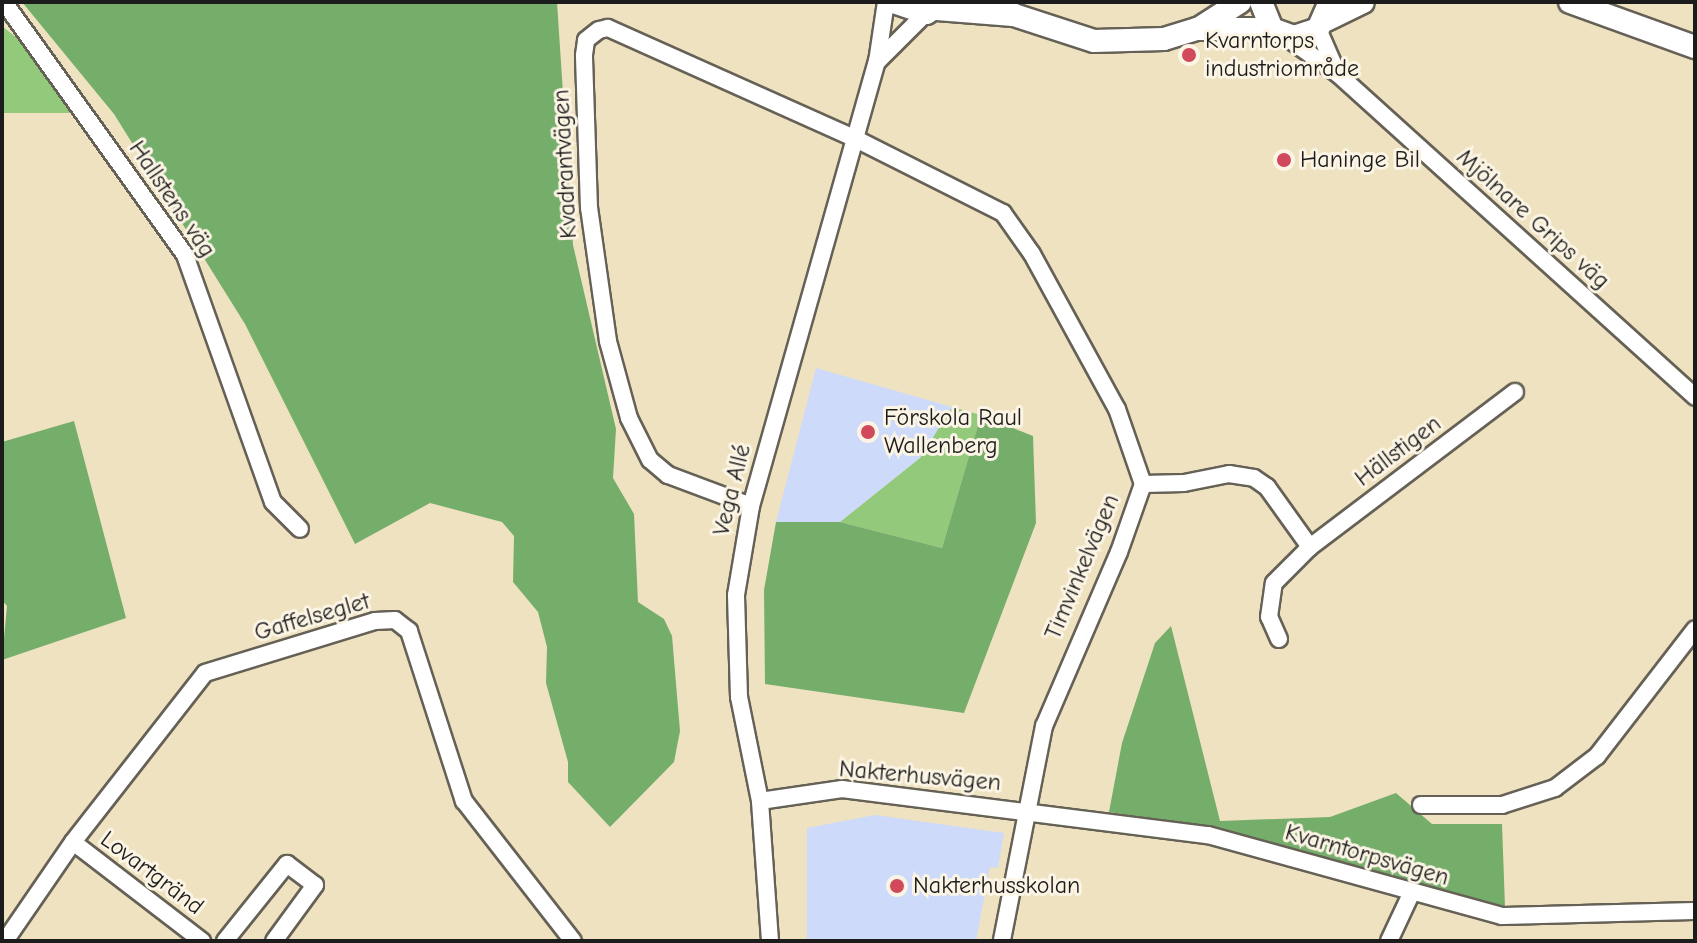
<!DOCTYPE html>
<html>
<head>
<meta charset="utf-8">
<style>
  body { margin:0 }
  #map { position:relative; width:1697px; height:943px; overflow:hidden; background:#efe2c1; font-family:"Comic Neue",sans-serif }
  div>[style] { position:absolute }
  .built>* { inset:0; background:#cedafa }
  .green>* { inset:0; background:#92c97b }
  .forest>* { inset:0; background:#75ad6b }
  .roads { filter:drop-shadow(2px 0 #666156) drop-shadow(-2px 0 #666156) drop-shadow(0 2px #666156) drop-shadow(0 -2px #666156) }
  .street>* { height:16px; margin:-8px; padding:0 8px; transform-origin:8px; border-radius:8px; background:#fff }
  .secondary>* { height:22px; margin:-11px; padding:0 11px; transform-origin:11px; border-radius:11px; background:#fff }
  .dots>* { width:22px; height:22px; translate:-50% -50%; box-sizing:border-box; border:4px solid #fcf5e5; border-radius:50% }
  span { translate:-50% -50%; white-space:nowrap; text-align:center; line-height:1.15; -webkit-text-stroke:6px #fcf5e5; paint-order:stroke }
  .poi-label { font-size:24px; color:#1c1c1c }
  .left { translate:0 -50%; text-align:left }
  .street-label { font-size:24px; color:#1c1c1c }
  .frame { position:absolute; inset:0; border:4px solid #1c1c1c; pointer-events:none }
</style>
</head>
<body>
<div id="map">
  <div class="built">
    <i style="clip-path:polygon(816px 368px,952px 407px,920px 458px,840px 522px,776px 522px)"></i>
    <i style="clip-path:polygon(875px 815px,1004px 833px,998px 868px,990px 867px,976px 941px,807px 941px,807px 828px)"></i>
  </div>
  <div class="green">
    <i style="clip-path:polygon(2px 26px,17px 38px,73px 113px,2px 113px)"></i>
    <i style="clip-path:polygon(952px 407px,981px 415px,942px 548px,840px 522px,920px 458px)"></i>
  </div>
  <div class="forest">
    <i style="clip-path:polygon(22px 2px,557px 2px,573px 245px,616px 429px,613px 478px,634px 514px,638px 602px,664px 619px,672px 636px,680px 731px,674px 762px,610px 827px,568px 782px,568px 762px,546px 683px,547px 647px,538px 612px,513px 582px,514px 536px,502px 522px,430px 503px,355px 544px,245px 324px,114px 114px)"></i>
    <i style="clip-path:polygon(981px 415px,1033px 436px,1036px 523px,964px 713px,765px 684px,764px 590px,776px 522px,840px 522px,942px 548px)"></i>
    <i style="clip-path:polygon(74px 421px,126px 618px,2px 660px,7px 606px,2px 600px,2px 442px)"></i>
    <i style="clip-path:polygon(1171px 626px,1220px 821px,1330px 817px,1396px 793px,1432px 824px,1502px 824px,1505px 907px,1189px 825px,1109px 812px,1122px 743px,1155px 643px)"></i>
  </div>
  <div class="roads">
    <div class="street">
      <i style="left:4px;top:2px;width:311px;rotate:54.4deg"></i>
      <i style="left:185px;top:255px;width:262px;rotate:70.4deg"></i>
      <i style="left:273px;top:502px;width:38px;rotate:45deg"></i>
      <i style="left:1318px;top:29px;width:45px;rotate:66.3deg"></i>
      <i style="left:1283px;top:35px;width:69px;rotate:35.5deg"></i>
      <i style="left:1339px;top:75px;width:480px;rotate:42.1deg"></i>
      <i style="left:878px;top:61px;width:68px;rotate:-45deg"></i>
      <i style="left:1143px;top:484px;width:41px;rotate:-1.4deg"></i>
      <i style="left:1184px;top:483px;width:46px;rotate:-11.3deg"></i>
      <i style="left:1229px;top:474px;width:25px;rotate:9deg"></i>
      <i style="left:1254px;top:478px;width:16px;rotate:35deg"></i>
      <i style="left:1267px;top:487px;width:74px;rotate:54.4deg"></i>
      <i style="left:1310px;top:547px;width:257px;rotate:-37.1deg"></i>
      <i style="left:751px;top:506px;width:89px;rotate:-159.5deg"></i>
      <i style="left:668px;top:475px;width:23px;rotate:-140deg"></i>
      <i style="left:650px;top:460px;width:47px;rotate:-116.6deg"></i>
      <i style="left:629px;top:418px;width:80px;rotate:-105.3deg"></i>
      <i style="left:608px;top:341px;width:134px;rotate:-98.1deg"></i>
      <i style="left:589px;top:208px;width:153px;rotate:-91.9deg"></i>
      <i style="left:584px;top:55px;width:15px;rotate:-82deg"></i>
      <i style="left:586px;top:40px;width:16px;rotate:-38deg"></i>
      <i style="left:599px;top:30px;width:9px;rotate:-13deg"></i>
      <i style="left:608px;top:28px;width:269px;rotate:24.1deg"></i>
      <i style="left:854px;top:138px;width:167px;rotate:26.7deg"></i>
      <i style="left:1003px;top:213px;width:50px;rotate:54.7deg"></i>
      <i style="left:1032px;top:254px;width:177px;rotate:61.3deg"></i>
      <i style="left:1117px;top:409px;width:79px;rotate:70.9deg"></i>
      <i style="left:1143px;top:484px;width:72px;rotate:109.4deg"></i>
      <i style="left:1119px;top:552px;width:189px;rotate:113.3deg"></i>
      <i style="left:1044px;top:726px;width:219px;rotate:101.1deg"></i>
      <i style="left:1279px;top:639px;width:24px;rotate:-114deg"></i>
      <i style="left:1269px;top:617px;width:34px;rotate:-82deg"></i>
      <i style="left:1274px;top:583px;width:51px;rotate:-45deg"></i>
      <i style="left:760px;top:801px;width:83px;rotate:-8.3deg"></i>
      <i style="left:842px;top:789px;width:369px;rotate:7.2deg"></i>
      <i style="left:1208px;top:835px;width:305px;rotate:15.4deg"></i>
      <i style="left:1502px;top:916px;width:193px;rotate:-1.5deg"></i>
      <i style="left:1421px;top:805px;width:81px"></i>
      <i style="left:1502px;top:805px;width:56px;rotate:-17.8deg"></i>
      <i style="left:1555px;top:788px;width:53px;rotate:-37.3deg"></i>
      <i style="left:1597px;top:756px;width:160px;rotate:-52.3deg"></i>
      <i style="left:73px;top:842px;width:163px;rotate:37.5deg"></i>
      <i style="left:5px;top:941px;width:120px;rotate:-55.5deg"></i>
      <i style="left:73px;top:842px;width:214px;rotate:-52deg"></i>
      <i style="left:205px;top:673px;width:178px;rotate:-17deg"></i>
      <i style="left:375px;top:621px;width:20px;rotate:-3deg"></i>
      <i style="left:395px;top:620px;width:18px;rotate:38deg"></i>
      <i style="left:409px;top:631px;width:179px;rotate:72.1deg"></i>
      <i style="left:464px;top:801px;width:177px;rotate:52.1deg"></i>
      <i style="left:225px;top:941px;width:99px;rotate:-51.2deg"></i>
      <i style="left:287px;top:864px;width:35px;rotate:37deg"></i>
      <i style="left:315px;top:885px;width:69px;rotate:126.2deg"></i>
      <i style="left:770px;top:941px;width:140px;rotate:-94.1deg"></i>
      <i style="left:760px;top:801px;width:106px;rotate:-101.4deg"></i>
      <i style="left:739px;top:697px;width:102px;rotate:-91.7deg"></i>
      <i style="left:736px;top:595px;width:90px;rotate:-80.4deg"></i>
      <i style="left:751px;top:506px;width:462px;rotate:-74.2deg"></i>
      <i style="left:877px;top:62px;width:61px;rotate:-81.5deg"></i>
      <i style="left:1389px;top:941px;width:52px;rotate:-64.9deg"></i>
    </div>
    <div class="secondary">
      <i style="left:894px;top:2px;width:34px;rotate:19deg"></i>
      <i style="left:926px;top:13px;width:22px;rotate:-30deg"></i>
      <i style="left:995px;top:2px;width:23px;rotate:34deg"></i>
      <i style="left:1014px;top:15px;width:84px;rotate:18deg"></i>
      <i style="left:1094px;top:41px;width:70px;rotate:-1.6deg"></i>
      <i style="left:1164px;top:39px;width:34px;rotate:-17deg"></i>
      <i style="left:1197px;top:29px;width:75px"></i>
      <i style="left:1261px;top:2px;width:29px;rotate:68deg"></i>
      <i style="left:1272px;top:29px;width:23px;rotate:20deg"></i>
      <i style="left:1294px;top:37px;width:25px;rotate:-18deg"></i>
      <i style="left:1318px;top:29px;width:30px;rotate:-66deg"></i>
      <i style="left:1570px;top:2px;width:133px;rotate:19.8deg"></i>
      <i style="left:937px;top:9px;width:76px;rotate:4.5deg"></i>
      <i style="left:1326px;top:20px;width:41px;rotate:-25.9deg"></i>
      <i style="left:1198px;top:29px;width:50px;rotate:-32.7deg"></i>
    </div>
  </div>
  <div class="dots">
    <i style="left:1189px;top:55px;background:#d1495b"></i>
    <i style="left:1284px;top:160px;background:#d1495b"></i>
    <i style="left:868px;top:432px;background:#d1495b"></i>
    <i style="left:897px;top:886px;background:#d1495b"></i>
  </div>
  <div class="poi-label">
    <span class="left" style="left:1205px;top:55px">Kvarntorps<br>industriområde</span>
    <span class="left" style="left:1300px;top:160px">Haninge Bil</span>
    <span class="left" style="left:884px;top:432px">Förskola Raul<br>Wallenberg</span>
    <span class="left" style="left:913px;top:886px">Nakterhusskolan</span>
  </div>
  <div class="street-label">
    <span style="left:565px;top:164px;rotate:-93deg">Kvadrantvägen</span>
    <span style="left:172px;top:199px;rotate:56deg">Hallstens väg</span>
    <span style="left:1533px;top:219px;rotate:42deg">Mjölnare Grips väg</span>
    <span style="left:1398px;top:451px;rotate:-37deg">Hällstigen</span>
    <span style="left:732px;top:490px;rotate:-76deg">Vega Allé</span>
    <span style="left:1082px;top:567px;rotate:-67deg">Timvinkelvägen</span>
    <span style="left:312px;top:617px;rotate:-16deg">Gaffelseglet</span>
    <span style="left:920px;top:776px;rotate:5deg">Nakterhusvägen</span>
    <span style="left:1367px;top:855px;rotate:16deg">Kvarntorpsvägen</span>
    <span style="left:152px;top:873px;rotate:37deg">Lovartgränd</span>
  </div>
  <div class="frame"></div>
</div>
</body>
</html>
